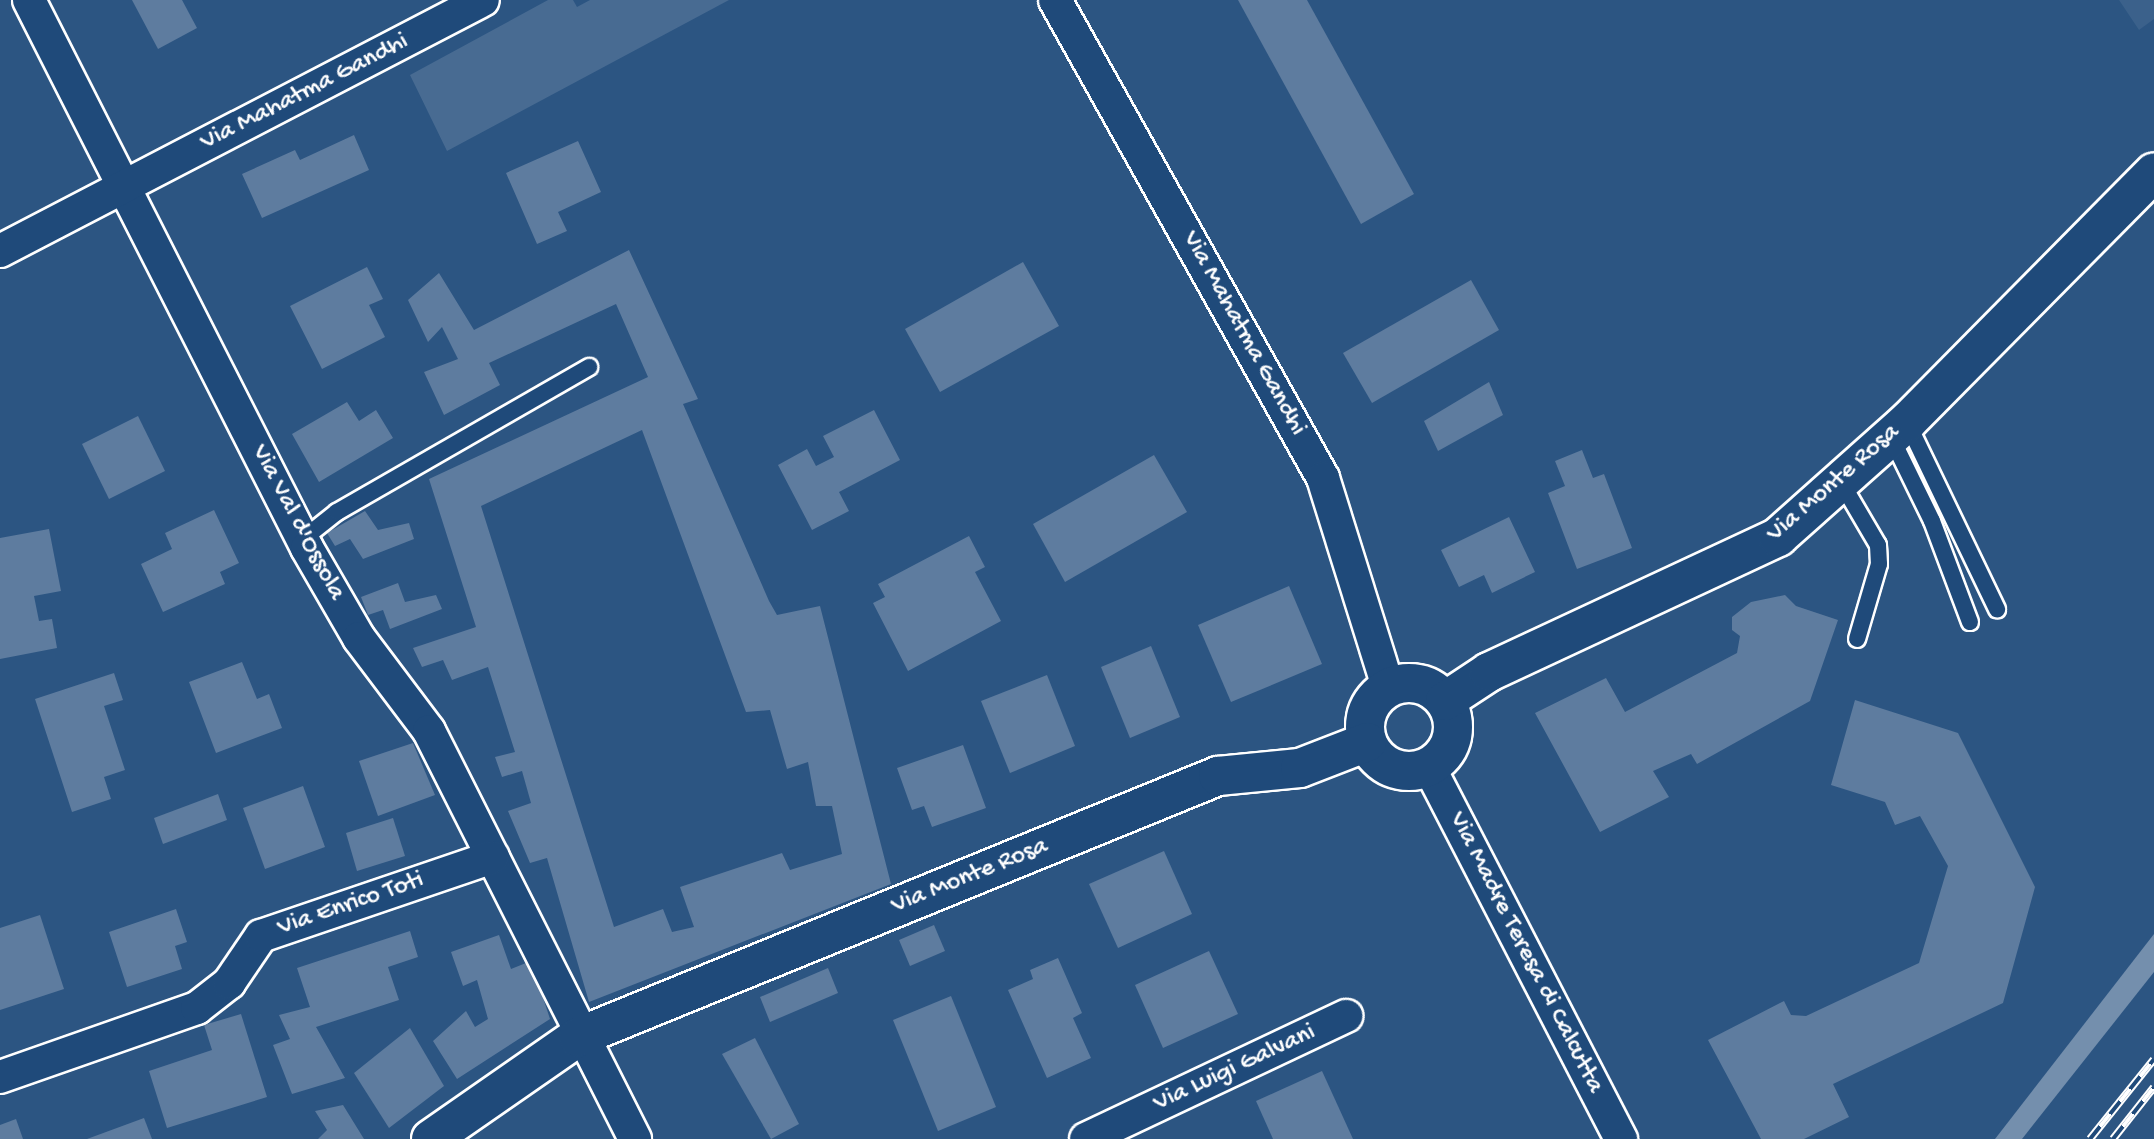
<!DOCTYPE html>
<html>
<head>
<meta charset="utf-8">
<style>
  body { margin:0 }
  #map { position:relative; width:2154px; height:1139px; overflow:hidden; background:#2c5582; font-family:"Gochi Hand",sans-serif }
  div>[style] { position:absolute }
  .built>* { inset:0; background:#3b618b }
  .green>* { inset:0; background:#486b92 }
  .water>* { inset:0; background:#748fad }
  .building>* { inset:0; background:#5e7c9f }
  .roads { filter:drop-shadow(2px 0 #fff) drop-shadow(-2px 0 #fff) drop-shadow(0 2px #fff) drop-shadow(0 -2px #fff) }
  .service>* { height:16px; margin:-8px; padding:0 8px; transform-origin:8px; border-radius:8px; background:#1f4a7a }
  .minor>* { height:32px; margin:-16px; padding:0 16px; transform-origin:16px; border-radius:16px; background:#1f4a7a }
  .tertiary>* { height:38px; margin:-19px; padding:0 19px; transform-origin:19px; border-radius:19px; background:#1f4a7a }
  .tertiary>.ring { margin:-19px; padding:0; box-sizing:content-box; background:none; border:38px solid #1f4a7a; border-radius:50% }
  .rail>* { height:8px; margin-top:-4px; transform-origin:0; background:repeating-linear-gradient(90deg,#1f4a7a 0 16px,#fff 0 32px); box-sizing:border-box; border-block:2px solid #fff }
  span { translate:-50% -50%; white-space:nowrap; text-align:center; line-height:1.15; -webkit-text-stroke:5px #1f4a7a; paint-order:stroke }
  .street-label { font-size:26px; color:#fff }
</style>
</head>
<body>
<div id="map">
  <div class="built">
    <i style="clip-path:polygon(2119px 0,2154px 0,2154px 19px,2139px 30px)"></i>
  </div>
  <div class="green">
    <i style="clip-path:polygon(548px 0,573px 0,577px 7px,590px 0,729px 0,447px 151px,410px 75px)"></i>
  </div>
  <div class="water">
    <i style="clip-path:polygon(2154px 934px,2154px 972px,2022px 1139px,1995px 1139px)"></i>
  </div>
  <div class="building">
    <i style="clip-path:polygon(132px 0,182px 0,197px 28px,158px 49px)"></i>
    <i style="clip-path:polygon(1238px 0,1307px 0,1414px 194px,1361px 224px)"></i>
    <i style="clip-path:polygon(354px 135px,369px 170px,262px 218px,242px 174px,295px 150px,300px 160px)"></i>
    <i style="clip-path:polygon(578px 141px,601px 192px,558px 212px,567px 231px,537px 244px,506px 173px)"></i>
    <i style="clip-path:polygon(evenodd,629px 250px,698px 399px,683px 404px,769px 601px,777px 615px,820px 606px,891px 884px,589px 1002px,547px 858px,530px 863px,508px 811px,531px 803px,522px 771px,502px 777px,495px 757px,515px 752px,488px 667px,452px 680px,443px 660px,422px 667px,413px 648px,476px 627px,429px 479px,648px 377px,616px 304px,489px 363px,500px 385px,444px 415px,424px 372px,458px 359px,442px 327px,428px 342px,408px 300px,439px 273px,474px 330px,629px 250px,642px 430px,746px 712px,770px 710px,787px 769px,808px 762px,816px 806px,832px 806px,842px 854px,790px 870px,782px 853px,680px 887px,694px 927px,672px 932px,663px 909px,614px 927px,481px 506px,642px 430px)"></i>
    <i style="clip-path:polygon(1023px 262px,1059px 326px,940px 392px,905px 329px)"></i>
    <i style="clip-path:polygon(367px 267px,383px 299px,369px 305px,385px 337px,322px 369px,290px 306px)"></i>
    <i style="clip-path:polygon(1471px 280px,1499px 330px,1372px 403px,1343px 353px)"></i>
    <i style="clip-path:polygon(1489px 382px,1503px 415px,1438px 451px,1424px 421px)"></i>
    <i style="clip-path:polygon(347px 402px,359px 421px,376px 410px,393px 438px,319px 482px,292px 434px)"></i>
    <i style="clip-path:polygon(874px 410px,900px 460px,839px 492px,849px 511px,812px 530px,778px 465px,807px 449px,816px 466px,834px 457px,823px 436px)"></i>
    <i style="clip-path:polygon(138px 416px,165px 471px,109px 499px,82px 444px)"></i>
    <i style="clip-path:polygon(1582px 450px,1593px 478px,1604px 474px,1632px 548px,1577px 569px,1548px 493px,1565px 486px,1555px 461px)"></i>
    <i style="clip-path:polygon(1154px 455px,1187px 512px,1065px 582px,1033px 524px)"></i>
    <i style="clip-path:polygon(214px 510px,239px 563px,220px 572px,225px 584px,163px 612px,141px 564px,172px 549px,165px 533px)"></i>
    <i style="clip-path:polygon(365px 511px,378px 530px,409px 523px,414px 539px,363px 559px,350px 539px,335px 546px,327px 533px)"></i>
    <i style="clip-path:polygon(1509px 517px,1535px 572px,1492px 593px,1484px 575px,1459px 587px,1441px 550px)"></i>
    <i style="clip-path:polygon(49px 529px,61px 591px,34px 596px,39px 621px,52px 619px,57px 648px,0 659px,0 538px)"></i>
    <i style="clip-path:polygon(969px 536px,985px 567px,975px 572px,1001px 621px,908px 671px,873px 603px,885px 597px,878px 584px)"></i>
    <i style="clip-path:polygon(398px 583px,405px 602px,436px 595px,442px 609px,390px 629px,383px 610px,368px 615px,361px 597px)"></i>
    <i style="clip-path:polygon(1289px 586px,1322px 664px,1231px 702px,1198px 625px)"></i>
    <i style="clip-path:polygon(1785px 595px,1796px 606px,1838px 620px,1810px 701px,1697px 764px,1691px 754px,1653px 771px,1669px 797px,1600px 832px,1535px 713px,1606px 678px,1625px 712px,1737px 653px,1740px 636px,1732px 630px,1732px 617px,1751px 602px)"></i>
    <i style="clip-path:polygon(1151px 646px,1180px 717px,1130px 738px,1101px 667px)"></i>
    <i style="clip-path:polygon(242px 662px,257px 699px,269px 694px,282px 728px,216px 753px,189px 682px)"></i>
    <i style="clip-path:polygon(114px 673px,123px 700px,104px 706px,125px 770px,104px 777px,111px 799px,72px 812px,35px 699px)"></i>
    <i style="clip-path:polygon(1047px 675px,1075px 746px,1010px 773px,981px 701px)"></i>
    <i style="clip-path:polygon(1855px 700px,1958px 733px,2035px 887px,2003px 1003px,1833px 1084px,1849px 1117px,1804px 1139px,1761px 1139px,1708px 1040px,1784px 1001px,1791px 1015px,1806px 1016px,1919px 963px,1948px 866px,1920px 816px,1895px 825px,1885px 802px,1831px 785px)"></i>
    <i style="clip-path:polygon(413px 743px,435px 795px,378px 816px,359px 761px)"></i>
    <i style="clip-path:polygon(963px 745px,986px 808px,932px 827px,924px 806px,912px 810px,897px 768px)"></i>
    <i style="clip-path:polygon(303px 786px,325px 847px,265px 869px,243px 808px)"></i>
    <i style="clip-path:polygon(218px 794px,227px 820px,163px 844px,154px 818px)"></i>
    <i style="clip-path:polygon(393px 818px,405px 856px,357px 871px,346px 833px)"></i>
    <i style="clip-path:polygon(1164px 851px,1192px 914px,1118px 948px,1089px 884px)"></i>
    <i style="clip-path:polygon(176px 909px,187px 942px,175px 946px,182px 969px,127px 987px,109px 932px)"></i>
    <i style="clip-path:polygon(40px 915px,64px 989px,0 1010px,0 928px)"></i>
    <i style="clip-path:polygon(934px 925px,945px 951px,910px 966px,899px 940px)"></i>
    <i style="clip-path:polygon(410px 931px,418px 957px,388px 967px,399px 1000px,316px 1027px,345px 1078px,292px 1094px,273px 1045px,290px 1039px,279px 1015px,310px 1007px,297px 968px)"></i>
    <i style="clip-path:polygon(499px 935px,511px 969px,531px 961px,550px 1019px,457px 1079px,433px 1041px,466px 1011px,475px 1027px,488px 1019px,477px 980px,463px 986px,451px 952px)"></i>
    <i style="clip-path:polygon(1209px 951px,1238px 1014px,1163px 1048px,1135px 985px)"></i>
    <i style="clip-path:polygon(1058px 958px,1082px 1013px,1073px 1018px,1091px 1058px,1047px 1078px,1008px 990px,1033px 979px,1030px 970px)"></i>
    <i style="clip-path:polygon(828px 968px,838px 993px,770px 1022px,760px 997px)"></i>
    <i style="clip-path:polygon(951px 996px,996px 1107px,938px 1131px,893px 1020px)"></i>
    <i style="clip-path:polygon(241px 1014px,267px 1097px,167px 1128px,149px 1071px,212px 1050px,204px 1025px)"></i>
    <i style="clip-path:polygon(410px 1028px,444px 1086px,389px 1128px,354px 1073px)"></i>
    <i style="clip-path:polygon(755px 1038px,799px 1124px,771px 1139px,722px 1054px)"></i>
    <i style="clip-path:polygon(1322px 1071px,1353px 1139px,1273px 1139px,1256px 1101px)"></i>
    <i style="clip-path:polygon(343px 1105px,364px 1139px,318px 1139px,327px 1130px,315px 1111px)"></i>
    <i style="clip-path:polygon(144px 1118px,152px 1139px,87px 1139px)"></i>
    <i style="clip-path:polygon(16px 1119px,23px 1139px,0 1139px,0 1125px)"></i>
  </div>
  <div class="roads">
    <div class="service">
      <i style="left:1907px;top:422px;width:208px;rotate:64.3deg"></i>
      <i style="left:1891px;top:437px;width:93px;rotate:64deg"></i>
      <i style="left:1932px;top:521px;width:108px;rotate:69.4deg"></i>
      <i style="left:1841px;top:482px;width:73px;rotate:59.6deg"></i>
      <i style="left:1878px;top:545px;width:19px;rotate:87deg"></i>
      <i style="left:1879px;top:564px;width:78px;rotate:106.3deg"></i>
      <i style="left:303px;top:539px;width:43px;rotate:-38.5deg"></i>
      <i style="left:337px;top:512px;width:291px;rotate:-29.9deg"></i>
    </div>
    <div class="minor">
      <i style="left:29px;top:0;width:614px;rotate:63.1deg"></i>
      <i style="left:307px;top:548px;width:104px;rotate:60deg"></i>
      <i style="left:359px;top:638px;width:116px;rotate:53deg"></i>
      <i style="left:429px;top:731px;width:457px;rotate:63.2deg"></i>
      <i style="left:1055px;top:0;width:548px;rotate:60.72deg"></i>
      <i style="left:1323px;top:478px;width:219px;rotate:72.7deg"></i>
      <i style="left:0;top:251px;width:544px;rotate:-27.46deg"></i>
      <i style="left:1429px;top:767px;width:419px;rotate:62.7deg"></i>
      <i style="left:0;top:1077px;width:209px;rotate:-19.3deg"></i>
      <i style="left:197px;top:1008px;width:41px;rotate:-38deg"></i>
      <i style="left:229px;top:983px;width:57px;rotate:-55.8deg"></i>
      <i style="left:261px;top:936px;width:245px;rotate:-18.8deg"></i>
      <i style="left:1086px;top:1139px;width:288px;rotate:-25.3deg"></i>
    </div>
    <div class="tertiary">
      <i class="ring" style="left:1365px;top:683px;width:50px;height:50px"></i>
      <i style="left:1445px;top:701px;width:53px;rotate:-33.4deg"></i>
      <i style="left:1489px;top:672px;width:319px;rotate:-25deg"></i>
      <i style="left:1778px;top:537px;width:173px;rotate:-41.7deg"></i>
      <i style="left:1907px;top:422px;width:351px;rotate:-45.3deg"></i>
      <i style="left:431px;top:1139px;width:179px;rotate:-34.8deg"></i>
      <i style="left:578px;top:1037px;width:691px;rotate:-22.19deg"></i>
      <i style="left:1218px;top:776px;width:82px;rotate:-5.6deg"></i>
      <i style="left:1300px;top:768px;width:72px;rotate:-21.2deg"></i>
    </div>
  </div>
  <div class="rail">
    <i style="left:2090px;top:1139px;width:102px;rotate:-51.3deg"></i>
    <i style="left:2113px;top:1139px;width:66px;rotate:-51.7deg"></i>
  </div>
  <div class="street-label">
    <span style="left:305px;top:93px;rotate:-27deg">Via Mahatma Gandhi</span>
    <span style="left:1243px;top:334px;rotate:61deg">Via Mahatma Gandhi</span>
    <span style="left:1834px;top:484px;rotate:-41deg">Via Monte Rosa</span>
    <span style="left:297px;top:523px;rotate:62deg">Via Val d'Ossola</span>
    <span style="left:970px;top:877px;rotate:-22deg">Via Monte Rosa</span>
    <span style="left:351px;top:905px;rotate:-19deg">Via Enrico Toti</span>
    <span style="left:1525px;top:953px;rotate:63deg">Via Madre Teresa di Calcutta</span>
    <span style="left:1235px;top:1069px;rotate:-25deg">Via Luigi Galvani</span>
  </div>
</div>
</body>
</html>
